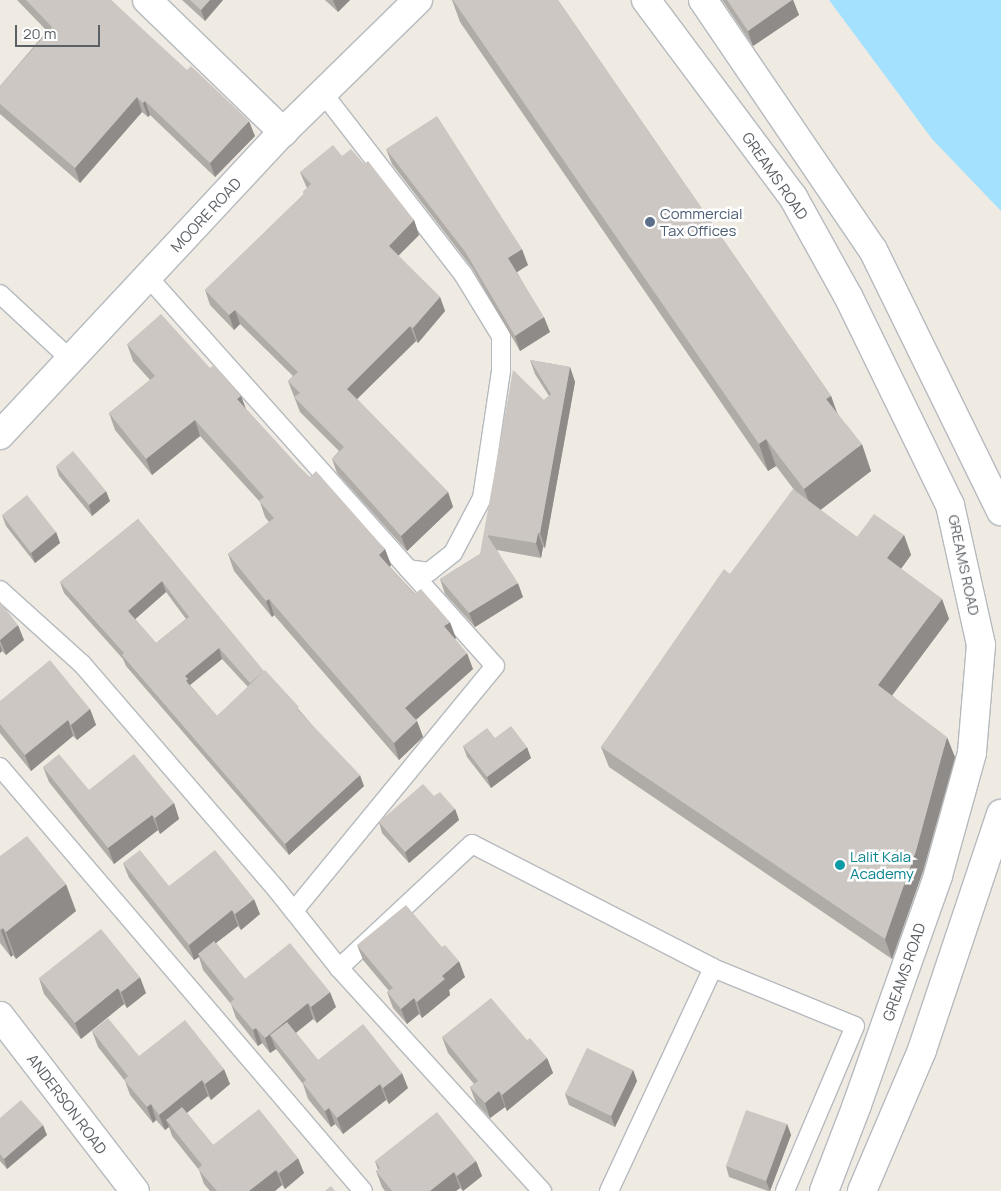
<!DOCTYPE html>
<html>
<head>
<meta charset="utf-8">
<style>
  body { margin:0 }
  #map { position:relative; width:1001px; height:1191px; overflow:hidden; background:#efebe3; font-family:Manrope,sans-serif }
  div>[style] { position:absolute }
  .water>* { inset:0; background:#a3e1ff }
  .roads { filter:drop-shadow(1px 0 #b6babe) drop-shadow(-1px 0 #b6babe) drop-shadow(0 1px #b6babe) drop-shadow(0 -1px #b6babe) }
  .service>* { height:18px; margin:-9px; padding:0 9px; transform-origin:9px; border-radius:9px; background:#fff }
  .minor>* { height:28px; margin:-14px; padding:0 14px; transform-origin:14px; border-radius:14px; background:#fff }
  .secondary>* { height:28px; margin:-14px; padding:0 14px; transform-origin:14px; border-radius:14px; background:#fff }
  .wall>* { inset:0; background:#afaba7 }
  .shaded-wall>* { inset:0; background:#8f8b88 }
  .building>* { inset:0; background:#ccc7c2 }
  .dots>* { width:14px; height:14px; translate:-50% -50%; box-sizing:border-box; border:2px solid #fff; border-radius:50% }
  span { translate:-50% -50%; white-space:nowrap; text-align:center; line-height:1.15; -webkit-text-stroke:5px #fff; paint-order:stroke }
  .street-label { font-size:15px; color:#5b6065 }
  .service-label { font-size:15px; color:#4e5e75 }
  .left { translate:0 -50%; text-align:left }
  .culture-label { font-size:15px; color:#0d838f }
  .scale { position:absolute; left:15px; top:25px; width:85px; height:22px; box-sizing:border-box; border:2px solid #5b6065; border-top:0; padding-left:6px; font-size:15px; line-height:18px; white-space:nowrap; color:#5b6065; -webkit-text-stroke:4px #fff; paint-order:stroke }
</style>
</head>
<body>
<div id="map">
  <div class="water">
    <i style="clip-path:polygon(829px 0,1001px 0,1001px 211px,932px 139px)"></i>
  </div>
  <div class="roads">
    <div class="service">
      <i style="left:323px;top:93px;width:229px;rotate:52.3deg"></i>
      <i style="left:463px;top:274px;width:73px;rotate:58.5deg"></i>
      <i style="left:501px;top:336px;width:35px;rotate:90deg"></i>
      <i style="left:501px;top:371px;width:128px;rotate:98.5deg"></i>
      <i style="left:482px;top:498px;width:62px;rotate:117.8deg"></i>
      <i style="left:453px;top:553px;width:31px;rotate:142deg"></i>
      <i style="left:429px;top:572px;width:21px;rotate:-172deg"></i>
      <i style="left:148px;top:277px;width:521px;rotate:48.27deg"></i>
      <i style="left:495px;top:666px;width:317px;rotate:129.4deg"></i>
      <i style="left:0;top:294px;width:97px;rotate:42.9deg"></i>
      <i style="left:0;top:590px;width:110px;rotate:42.1deg"></i>
      <i style="left:82px;top:664px;width:298px;rotate:49.2deg"></i>
      <i style="left:277px;top:890px;width:100px;rotate:51.5deg"></i>
      <i style="left:339px;top:968px;width:302px;rotate:47.7deg"></i>
      <i style="left:0;top:767px;width:558px;rotate:49.43deg"></i>
      <i style="left:339px;top:968px;width:182px;rotate:-43deg"></i>
      <i style="left:472px;top:844px;width:271px;rotate:27.2deg"></i>
      <i style="left:713px;top:968px;width:153px;rotate:22.2deg"></i>
      <i style="left:855px;top:1026px;width:179px;rotate:113deg"></i>
      <i style="left:609px;top:1191px;width:246px;rotate:-65deg"></i>
    </div>
    <div class="minor">
      <i style="left:147px;top:0;width:190px;rotate:44.1deg"></i>
      <i style="left:0;top:435px;width:415px;rotate:-47deg"></i>
      <i style="left:283px;top:132px;width:189px;rotate:-44.4deg"></i>
      <i style="left:0;top:1016px;width:221px;rotate:52.4deg"></i>
    </div>
    <div class="secondary">
      <i style="left:646px;top:0;width:246px;rotate:53.3deg"></i>
      <i style="left:793px;top:197px;width:115px;rotate:61deg"></i>
      <i style="left:849px;top:298px;width:230px;rotate:64deg"></i>
      <i style="left:950px;top:505px;width:143px;rotate:77.5deg"></i>
      <i style="left:981px;top:645px;width:108px;rotate:94.8deg"></i>
      <i style="left:972px;top:753px;width:128px;rotate:105.5deg"></i>
      <i style="left:938px;top:876px;width:243px;rotate:109.5deg"></i>
      <i style="left:857px;top:1105px;width:92px;rotate:111deg"></i>
      <i style="left:703px;top:0;width:302px;rotate:55.8deg"></i>
      <i style="left:873px;top:250px;width:291px;rotate:63.9deg"></i>
      <i style="left:862px;top:1191px;width:153px;rotate:-66.9deg"></i>
      <i style="left:922px;top:1050px;width:249px;rotate:-71.5deg"></i>
    </div>
  </div>
  <div class="wall">
    <i style="clip-path:polygon(17px 0,111px 0,255px 136px,215px 177px,150px 115px,148px 117px,142px 112px,80px 183px,0 114px,0 86px,47px 31px)"></i>
    <i style="clip-path:polygon(182px 0,223px 0,205px 21px)"></i>
    <i style="clip-path:polygon(325px 0,350px 0,338px 12px)"></i>
    <i style="clip-path:polygon(452px 0,558px 0,831px 396px,837px 412px,871px 471px,820px 510px,857px 537px,904px 535px,911px 555px,901px 569px,942px 599px,949px 619px,892px 695px,955px 757px,923px 871px,892px 959px,609px 767px,601px 747px,730px 574px,795px 491px,776px 466px,768px 471px,460px 22px)"></i>
    <i style="clip-path:polygon(722px 0,793px 0,799px 15px,753px 46px)"></i>
    <i style="clip-path:polygon(386px 149px,528px 265px,517px 272px,550px 332px,520px 351px,472px 268px,392px 164px)"></i>
    <i style="clip-path:polygon(342px 156px,414px 220px,419px 235px,398px 256px,440px 297px,445px 311px,418px 343px,416px 341px,357px 399px,448px 492px,453px 507px,407px 551px,337px 473px,332px 459px,339px 451px,300px 412px,288px 381px,293px 376px,240px 324px,234px 330px,210px 305px,205px 290px,304px 194px,303px 192px,307px 188px,306px 186px,300px 172px)"></i>
    <i style="clip-path:polygon(127px 344px,210px 368px,241px 396px,246px 409px,299px 467px,385px 549px,391px 565px,390px 567px,456px 638px,455px 639px,473px 669px,416px 720px,417px 721px,423px 737px,399px 760px,274px 615px,272px 617px,234px 571px,228px 554px,269px 522px,265px 517px,260px 502px,200px 436px,152px 475px,115px 430px,109px 413px,150px 380px,133px 361px)"></i>
    <i style="clip-path:polygon(530px 360px,570px 367px,575px 382px,545px 548px,543px 547px,541px 558px,497px 550px,523px 597px,475px 627px,445px 594px,440px 579px,480px 554px,544px 400px,549px 396px,535px 374px)"></i>
    <i style="clip-path:polygon(56px 466px,110px 501px,92px 516px,59px 476px)"></i>
    <i style="clip-path:polygon(2px 515px,56px 532px,60px 543px,35px 563px,6px 526px)"></i>
    <i style="clip-path:polygon(evenodd,138px 519px,264px 672px,301px 712px,364px 786px,289px 855px,126px 666px,123px 659px,64px 593px,60px 582px,138px 519px,166px 592px,186px 619px,156px 643px,135px 619px,166px 592px,138px 519px,222px 659px,248px 687px,217px 716px,190px 685px,222px 659px)"></i>
    <i style="clip-path:polygon(0 602px,24px 640px,6px 655px,2px 651px,0 653px)"></i>
    <i style="clip-path:polygon(0 701px,90px 709px,96px 725px,77px 740px,73px 736px,31px 771px,0 733px)"></i>
    <i style="clip-path:polygon(495px 738px,531px 758px,491px 788px,467px 757px,463px 746px)"></i>
    <i style="clip-path:polygon(43px 767px,89px 790px,174px 803px,179px 819px,160px 834px,158px 830px,114px 864px,49px 782px)"></i>
    <i style="clip-path:polygon(434px 796px,455px 809px,459px 820px,409px 863px,382px 833px,379px 822px)"></i>
    <i style="clip-path:polygon(0 856px,76px 911px,16px 959px,13px 955px,11px 957px,0 943px)"></i>
    <i style="clip-path:polygon(123px 863px,169px 886px,260px 914px,241px 930px,238px 926px,216px 943px,245px 979px,336px 1007px,317px 1023px,313px 1019px,296px 1033px,318px 1060px,408px 1088px,389px 1104px,386px 1100px,343px 1134px,335px 1124px,331px 1127px,308px 1099px,303px 1084px,276px 1049px,270px 1053px,262px 1043px,258px 1046px,236px 1018px,231px 1004px,203px 970px,199px 957px,194px 960px,129px 878px)"></i>
    <i style="clip-path:polygon(357px 945px,465px 977px,449px 990px,450px 995px,422px 1018px,419px 1014px,407px 1024px,393px 1008px,387px 992px,389px 991px,363px 960px)"></i>
    <i style="clip-path:polygon(39px 978px,146px 993px,127px 1008px,124px 1004px,81px 1039px,44px 994px)"></i>
    <i style="clip-path:polygon(92px 1031px,139px 1056px,230px 1084px,211px 1100px,208px 1096px,187px 1113px,213px 1145px,304px 1173px,285px 1189px,282px 1185px,275px 1191px,210px 1191px,204px 1184px,199px 1170px,172px 1136px,169px 1127px,165px 1130px,156px 1120px,153px 1123px,130px 1095px,125px 1081px,98px 1047px)"></i>
    <i style="clip-path:polygon(442px 1037px,527px 1040px,547px 1058px,553px 1073px,507px 1111px,505px 1107px,490px 1118px,476px 1103px,470px 1087px,474px 1084px,448px 1053px)"></i>
    <i style="clip-path:polygon(633px 1070px,637px 1081px,615px 1127px,569px 1105px,565px 1094px)"></i>
    <i style="clip-path:polygon(0 1118px,47px 1135px,7px 1169px,0 1161px)"></i>
    <i style="clip-path:polygon(787px 1124px,791px 1135px,770px 1191px,768px 1191px,729px 1177px,726px 1166px)"></i>
    <i style="clip-path:polygon(375px 1161px,476px 1161px,482px 1176px,463px 1191px,460px 1188px,456px 1191px,385px 1191px,382px 1187px,376px 1171px,378px 1170px)"></i>
  </div>
  <div class="shaded-wall">
    <i style="clip-path:polygon(210px 0,223px 0,205px 21px,201px 10px)"></i>
    <i style="clip-path:polygon(333px 0,350px 0,338px 12px)"></i>
    <i style="clip-path:polygon(792px 0,793px 0,799px 15px,753px 46px,748px 31px)"></i>
    <i style="clip-path:polygon(137px 97px,142px 112px,80px 183px,75px 168px)"></i>
    <i style="clip-path:polygon(145px 101px,150px 115px,148px 117px,143px 103px)"></i>
    <i style="clip-path:polygon(249px 121px,255px 136px,215px 177px,210px 163px)"></i>
    <i style="clip-path:polygon(414px 220px,419px 235px,394px 260px,389px 246px)"></i>
    <i style="clip-path:polygon(522px 249px,528px 265px,514px 274px,508px 258px)"></i>
    <i style="clip-path:polygon(440px 297px,445px 311px,418px 343px,413px 328px)"></i>
    <i style="clip-path:polygon(235px 310px,240px 324px,234px 330px,229px 315px)"></i>
    <i style="clip-path:polygon(544px 317px,550px 332px,520px 351px,515px 336px)"></i>
    <i style="clip-path:polygon(410px 326px,416px 341px,353px 403px,347px 389px)"></i>
    <i style="clip-path:polygon(570px 367px,575px 382px,545px 548px,540px 533px)"></i>
    <i style="clip-path:polygon(241px 396px,247px 412px,237px 399px)"></i>
    <i style="clip-path:polygon(831px 396px,840px 422px,826px 399px)"></i>
    <i style="clip-path:polygon(195px 420px,200px 436px,152px 475px,146px 459px)"></i>
    <i style="clip-path:polygon(766px 439px,776px 466px,768px 471px,759px 444px)"></i>
    <i style="clip-path:polygon(862px 444px,871px 471px,814px 515px,804px 489px)"></i>
    <i style="clip-path:polygon(106px 491px,110px 501px,92px 516px,89px 505px)"></i>
    <i style="clip-path:polygon(448px 492px,453px 507px,407px 551px,401px 536px)"></i>
    <i style="clip-path:polygon(56px 532px,60px 543px,35px 563px,31px 553px)"></i>
    <i style="clip-path:polygon(538px 533px,543px 547px,541px 558px,536px 543px)"></i>
    <i style="clip-path:polygon(904px 535px,911px 555px,894px 578px,887px 558px)"></i>
    <i style="clip-path:polygon(385px 549px,391px 565px,385px 571px,379px 555px)"></i>
    <i style="clip-path:polygon(162px 581px,166px 592px,132px 622px,128px 611px)"></i>
    <i style="clip-path:polygon(518px 583px,523px 597px,475px 627px,469px 613px)"></i>
    <i style="clip-path:polygon(269px 599px,274px 615px,272px 617px,266px 601px)"></i>
    <i style="clip-path:polygon(942px 599px,949px 619px,885px 705px,878px 685px)"></i>
    <i style="clip-path:polygon(450px 622px,456px 638px,449px 643px,444px 626px)"></i>
    <i style="clip-path:polygon(18px 625px,24px 640px,6px 655px,0 640px)"></i>
    <i style="clip-path:polygon(0 645px,2px 651px,0 653px)"></i>
    <i style="clip-path:polygon(219px 648px,222px 659px,190px 685px,190px 692px,185px 676px)"></i>
    <i style="clip-path:polygon(467px 653px,473px 669px,411px 724px,405px 708px)"></i>
    <i style="clip-path:polygon(90px 709px,96px 725px,77px 740px,71px 725px)"></i>
    <i style="clip-path:polygon(68px 720px,73px 736px,31px 771px,25px 755px)"></i>
    <i style="clip-path:polygon(417px 721px,423px 737px,399px 760px,394px 743px)"></i>
    <i style="clip-path:polygon(947px 737px,955px 757px,923px 871px,892px 959px,885px 939px)"></i>
    <i style="clip-path:polygon(527px 747px,531px 758px,491px 788px,487px 777px)"></i>
    <i style="clip-path:polygon(360px 775px,364px 786px,289px 855px,285px 844px)"></i>
    <i style="clip-path:polygon(174px 803px,179px 819px,160px 834px,155px 818px)"></i>
    <i style="clip-path:polygon(455px 809px,459px 820px,409px 863px,405px 852px)"></i>
    <i style="clip-path:polygon(152px 815px,158px 830px,114px 864px,108px 848px)"></i>
    <i style="clip-path:polygon(66px 884px,76px 911px,16px 959px,6px 932px)"></i>
    <i style="clip-path:polygon(254px 899px,260px 914px,241px 930px,235px 914px)"></i>
    <i style="clip-path:polygon(232px 910px,238px 926px,199px 956px,198px 954px,199px 957px,194px 960px,189px 945px)"></i>
    <i style="clip-path:polygon(3px 928px,13px 955px,11px 957px,1px 930px)"></i>
    <i style="clip-path:polygon(459px 961px,465px 977px,449px 990px,450px 995px,422px 1018px,417px 1002px,442px 976px)"></i>
    <i style="clip-path:polygon(140px 977px,146px 993px,127px 1008px,121px 992px)"></i>
    <i style="clip-path:polygon(118px 988px,124px 1004px,81px 1039px,75px 1023px)"></i>
    <i style="clip-path:polygon(330px 992px,336px 1007px,317px 1023px,311px 1007px)"></i>
    <i style="clip-path:polygon(414px 998px,419px 1014px,407px 1024px,401px 1009px)"></i>
    <i style="clip-path:polygon(308px 1003px,313px 1019px,279px 1046px,270px 1035px,276px 1049px,270px 1053px,265px 1038px)"></i>
    <i style="clip-path:polygon(256px 1028px,262px 1043px,258px 1046px,253px 1030px)"></i>
    <i style="clip-path:polygon(547px 1058px,553px 1073px,507px 1111px,502px 1095px)"></i>
    <i style="clip-path:polygon(224px 1069px,230px 1084px,211px 1100px,205px 1084px)"></i>
    <i style="clip-path:polygon(633px 1070px,637px 1081px,615px 1127px,611px 1116px)"></i>
    <i style="clip-path:polygon(402px 1073px,408px 1088px,389px 1104px,383px 1088px)"></i>
    <i style="clip-path:polygon(202px 1080px,208px 1096px,170px 1126px,166px 1120px,169px 1127px,165px 1130px,159px 1115px)"></i>
    <i style="clip-path:polygon(380px 1084px,386px 1100px,343px 1134px,337px 1118px)"></i>
    <i style="clip-path:polygon(499px 1091px,505px 1107px,490px 1118px,485px 1103px)"></i>
    <i style="clip-path:polygon(151px 1104px,156px 1120px,153px 1123px,147px 1107px)"></i>
    <i style="clip-path:polygon(329px 1108px,335px 1124px,331px 1127px,325px 1111px)"></i>
    <i style="clip-path:polygon(787px 1124px,791px 1135px,770px 1191px,766px 1181px)"></i>
    <i style="clip-path:polygon(43px 1125px,47px 1135px,7px 1169px,4px 1159px)"></i>
    <i style="clip-path:polygon(298px 1158px,304px 1173px,285px 1189px,279px 1173px)"></i>
    <i style="clip-path:polygon(476px 1161px,482px 1176px,463px 1191px,457px 1176px)"></i>
    <i style="clip-path:polygon(276px 1170px,282px 1185px,275px 1191px,249px 1191px)"></i>
    <i style="clip-path:polygon(454px 1172px,460px 1188px,456px 1191px,430px 1191px)"></i>
  </div>
  <div class="building">
    <i style="clip-path:polygon(26px 0,111px 0,187px 70px,191px 66px,249px 121px,210px 163px,145px 101px,143px 103px,137px 97px,75px 168px,0 104px,0 86px,52px 27px)"></i>
    <i style="clip-path:polygon(190px 0,210px 0,201px 10px)"></i>
    <i style="clip-path:polygon(453px 0,558px 0,831px 396px,826px 399px,862px 444px,804px 489px,766px 439px,759px 444px)"></i>
    <i style="clip-path:polygon(727px 0,792px 0,748px 31px)"></i>
    <i style="clip-path:polygon(437px 116px,522px 249px,508px 258px,544px 317px,515px 336px,466px 253px,386px 149px)"></i>
    <i style="clip-path:polygon(333px 145px,342px 156px,351px 149px,364px 164px,368px 161px,414px 220px,389px 246px,440px 297px,413px 328px,410px 326px,347px 389px,448px 492px,401px 536px,332px 459px,344px 447px,294px 397px,300px 393px,288px 381px,298px 372px,235px 310px,229px 315px,205px 290px,304px 194px,303px 192px,311px 184px,300px 172px)"></i>
    <i style="clip-path:polygon(161px 314px,210px 368px,214px 365px,241px 396px,237px 399px,299px 467px,310px 477px,316px 471px,385px 549px,379px 555px,414px 594px,421px 589px,450px 622px,444px 626px,467px 653px,405px 708px,417px 721px,394px 743px,269px 599px,266px 601px,228px 554px,274px 518px,259px 501px,264px 497px,195px 420px,146px 459px,109px 413px,155px 376px,127px 344px)"></i>
    <i style="clip-path:polygon(530px 360px,570px 367px,540px 533px,538px 533px,536px 543px,487px 535px,518px 583px,469px 613px,440px 579px,480px 554px,513px 370px,544px 400px,551px 394px)"></i>
    <i style="clip-path:polygon(73px 451px,106px 491px,89px 505px,56px 466px)"></i>
    <i style="clip-path:polygon(793px 489px,857px 537px,874px 514px,904px 535px,887px 558px,942px 599px,878px 685px,947px 737px,916px 851px,885px 939px,601px 747px,724px 569px,730px 574px)"></i>
    <i style="clip-path:polygon(27px 495px,56px 532px,31px 553px,2px 515px)"></i>
    <i style="clip-path:polygon(evenodd,138px 519px,264px 671px,250px 683px,219px 648px,185px 676px,188px 679px,186px 681px,217px 716px,265px 670px,299px 707px,297px 709px,360px 775px,285px 844px,122px 655px,124px 653px,60px 582px,138px 519px,162px 581px,189px 617px,156px 643px,128px 611px,162px 581px)"></i>
    <i style="clip-path:polygon(0 602px,18px 625px,0 640px)"></i>
    <i style="clip-path:polygon(50px 660px,90px 709px,71px 725px,68px 720px,25px 755px,0 724px,0 701px)"></i>
    <i style="clip-path:polygon(511px 726px,527px 747px,487px 777px,463px 746px,487px 728px,495px 738px)"></i>
    <i style="clip-path:polygon(59px 754px,89px 790px,134px 754px,174px 803px,155px 818px,152px 815px,108px 848px,43px 767px)"></i>
    <i style="clip-path:polygon(423px 784px,434px 796px,440px 792px,455px 809px,405px 852px,379px 822px)"></i>
    <i style="clip-path:polygon(27px 836px,66px 884px,6px 932px,3px 928px,1px 930px,0 928px,0 856px)"></i>
    <i style="clip-path:polygon(140px 850px,169px 886px,215px 850px,254px 899px,235px 914px,232px 910px,189px 945px,123px 863px)"></i>
    <i style="clip-path:polygon(406px 905px,442px 947px,445px 945px,459px 961px,442px 976px,445px 979px,417px 1002px,414px 998px,401px 1009px,387px 992px,393px 988px,357px 945px)"></i>
    <i style="clip-path:polygon(101px 929px,140px 977px,121px 992px,118px 988px,75px 1023px,39px 978px)"></i>
    <i style="clip-path:polygon(214px 941px,245px 979px,290px 943px,330px 992px,311px 1007px,308px 1003px,265px 1038px,256px 1028px,253px 1030px,230px 1003px,234px 999px,198px 954px)"></i>
    <i style="clip-path:polygon(491px 998px,527px 1040px,530px 1038px,547px 1058px,502px 1095px,499px 1091px,485px 1103px,470px 1087px,478px 1081px,442px 1037px)"></i>
    <i style="clip-path:polygon(108px 1018px,139px 1056px,185px 1020px,224px 1069px,205px 1084px,202px 1080px,159px 1115px,151px 1104px,147px 1107px,124px 1080px,128px 1076px,92px 1031px)"></i>
    <i style="clip-path:polygon(287px 1022px,318px 1060px,363px 1024px,402px 1073px,383px 1088px,380px 1084px,337px 1118px,329px 1108px,325px 1111px,303px 1083px,306px 1080px,270px 1035px)"></i>
    <i style="clip-path:polygon(587px 1048px,633px 1070px,611px 1116px,565px 1094px)"></i>
    <i style="clip-path:polygon(21px 1100px,43px 1125px,4px 1159px,0 1154px,0 1118px)"></i>
    <i style="clip-path:polygon(182px 1107px,213px 1145px,259px 1109px,298px 1158px,279px 1173px,276px 1170px,249px 1191px,217px 1191px,198px 1169px,202px 1165px,166px 1120px)"></i>
    <i style="clip-path:polygon(746px 1110px,787px 1124px,766px 1181px,726px 1166px)"></i>
    <i style="clip-path:polygon(437px 1112px,476px 1161px,457px 1176px,454px 1172px,430px 1191px,392px 1191px,376px 1171px,380px 1168px,375px 1161px)"></i>
    <i style="clip-path:polygon(331px 1186px,335px 1191px,325px 1191px)"></i>
  </div>
  <div class="dots">
    <i style="left:650px;top:222px;background:#5c6f8a"></i>
    <i style="left:840px;top:865px;background:#0f9aa8"></i>
  </div>
  <div class="street-label">
    <span style="left:775px;top:176px;rotate:55deg">GREAMS ROAD</span>
    <span style="left:206px;top:215px;rotate:-47deg">MOORE ROAD</span>
    <span style="left:964px;top:565px;rotate:78deg">GREAMS ROAD</span>
    <span style="left:904px;top:972px;rotate:-71deg">GREAMS ROAD</span>
    <span style="left:67px;top:1104px;rotate:53deg">ANDERSON ROAD</span>
  </div>
  <div class="service-label">
    <span class="left" style="left:660px;top:222px">Commercial<br>Tax Offices</span>
  </div>
  <div class="culture-label">
    <span class="left" style="left:850px;top:865px">Lalit Kala<br>Academy</span>
  </div>
  <div class="scale">20 m</div>
</div>
</body>
</html>
